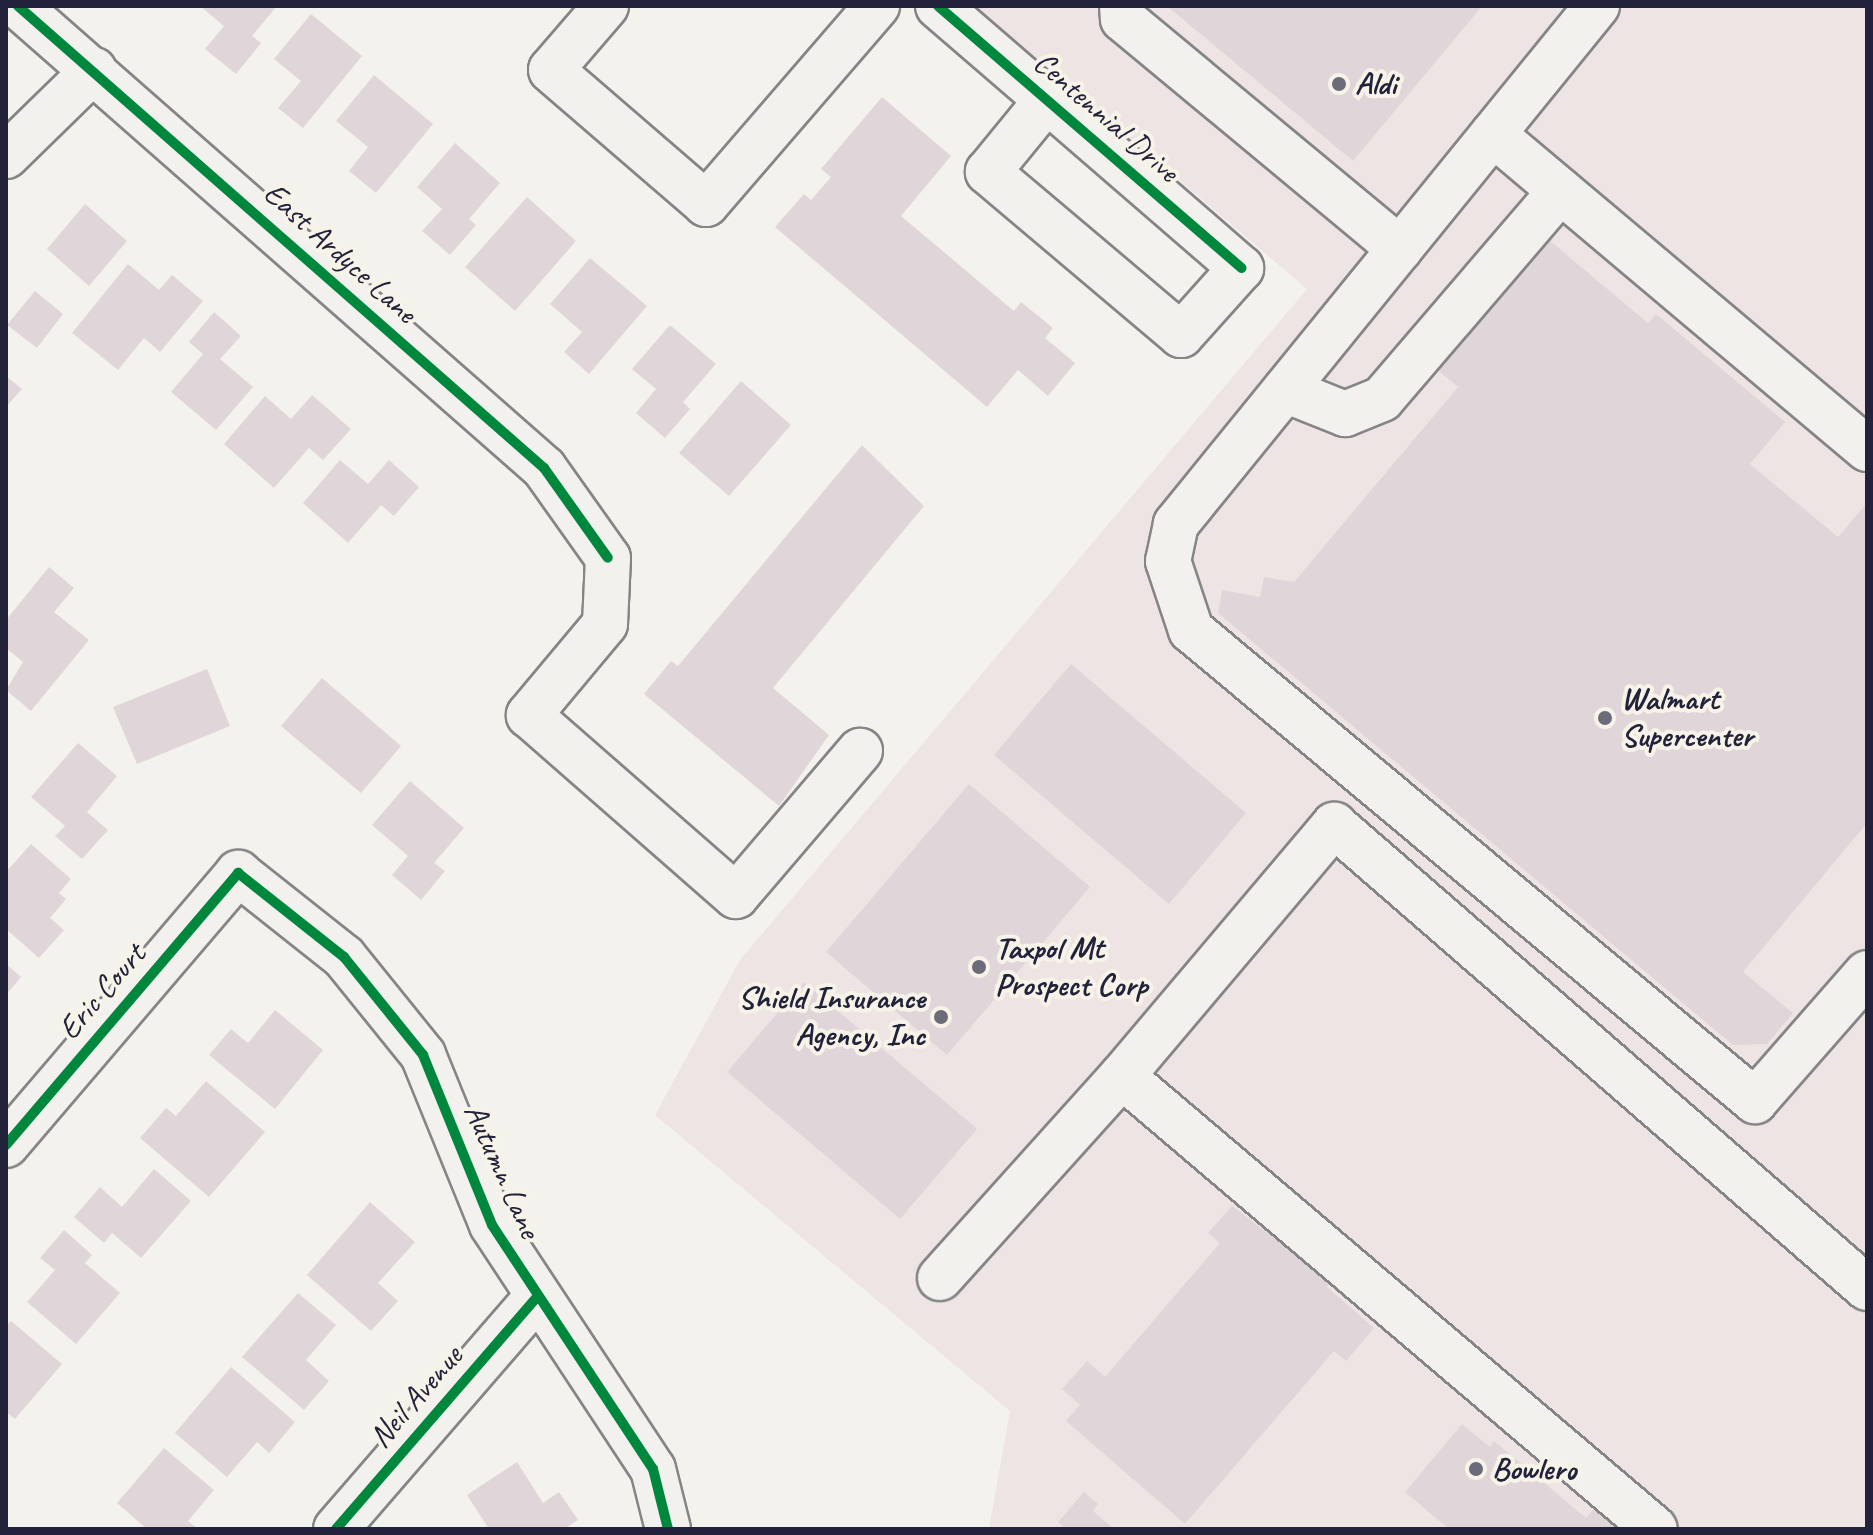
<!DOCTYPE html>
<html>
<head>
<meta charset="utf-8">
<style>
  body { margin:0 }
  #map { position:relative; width:1873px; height:1535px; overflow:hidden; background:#f4f2ec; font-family:Caveat,sans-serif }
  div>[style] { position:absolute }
  .built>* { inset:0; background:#ede4e3 }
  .building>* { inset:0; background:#e0d6da }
  .roads { filter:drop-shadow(2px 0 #858486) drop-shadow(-2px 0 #858486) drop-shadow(0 2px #858486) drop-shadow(0 -2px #858486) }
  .minor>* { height:44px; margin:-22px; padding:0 22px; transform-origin:22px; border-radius:22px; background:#f2f1ed }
  .cycleway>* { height:10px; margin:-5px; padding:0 5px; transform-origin:5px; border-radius:5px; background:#00873e }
  .dots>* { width:22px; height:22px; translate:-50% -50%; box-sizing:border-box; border:4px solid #f7f3e8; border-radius:50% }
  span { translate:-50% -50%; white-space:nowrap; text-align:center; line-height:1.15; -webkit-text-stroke:8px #f7f3e8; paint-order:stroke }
  .poi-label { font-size:32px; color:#22223b; font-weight:700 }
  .left { translate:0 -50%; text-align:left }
  .right { translate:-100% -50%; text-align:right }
  .street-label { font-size:32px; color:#22223b }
  .frame { position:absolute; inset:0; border:8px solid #22223b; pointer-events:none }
</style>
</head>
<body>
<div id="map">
  <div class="built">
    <i style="clip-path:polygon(975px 6px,1867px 6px,1867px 1529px,989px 1529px,1010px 1411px,655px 1115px,740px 960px,1307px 289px)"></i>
  </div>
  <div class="building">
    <i style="clip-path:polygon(200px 6px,277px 6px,252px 36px,261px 43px,236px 74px,205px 49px,224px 26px)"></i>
    <i style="clip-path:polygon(1167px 6px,1482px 6px,1353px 161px)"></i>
    <i style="clip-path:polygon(311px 14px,362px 56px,303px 128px,278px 108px,301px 81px,274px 59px)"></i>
    <i style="clip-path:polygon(374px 75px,433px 124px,376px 193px,349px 171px,368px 147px,336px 121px)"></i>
    <i style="clip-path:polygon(882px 97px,951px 156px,901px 216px,1014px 311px,1021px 302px,1053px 328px,1045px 338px,1075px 363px,1048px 396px,1018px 370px,987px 407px,775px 227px,804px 194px,811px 200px,831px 177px,821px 169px)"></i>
    <i style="clip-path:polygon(455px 143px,500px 183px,469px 219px,476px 225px,450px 255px,422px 231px,442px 209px,417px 187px)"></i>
    <i style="clip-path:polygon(527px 197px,576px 241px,515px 311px,465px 267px)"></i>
    <i style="clip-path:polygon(85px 204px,127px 241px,89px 286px,47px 249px)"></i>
    <i style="clip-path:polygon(1537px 230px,1648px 323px,1656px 314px,1785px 422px,1750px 464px,1838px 537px,1867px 503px,1867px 823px,1743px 972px,1793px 1013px,1767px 1044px,1733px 1045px,1218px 613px,1222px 590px,1260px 597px,1264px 577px,1294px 582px,1458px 387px,1427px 361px)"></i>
    <i style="clip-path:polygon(590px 258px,647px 306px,589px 374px,564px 352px,582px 332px,550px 304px)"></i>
    <i style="clip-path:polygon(128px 264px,159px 290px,172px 275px,203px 301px,160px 352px,144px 338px,118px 370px,72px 333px)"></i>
    <i style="clip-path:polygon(35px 291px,63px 314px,37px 348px,7px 325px)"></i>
    <i style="clip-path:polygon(214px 312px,241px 336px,220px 359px,253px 387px,216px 430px,171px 392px,203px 354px,189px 342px)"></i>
    <i style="clip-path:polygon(670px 325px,716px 364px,683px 402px,690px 409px,665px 438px,636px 413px,656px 389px,632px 369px)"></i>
    <i style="clip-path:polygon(6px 376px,22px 389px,6px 407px)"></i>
    <i style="clip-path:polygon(741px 381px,791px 425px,729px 496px,679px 453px)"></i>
    <i style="clip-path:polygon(312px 395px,351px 429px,323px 460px,309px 448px,274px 488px,224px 444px,265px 396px,291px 419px)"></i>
    <i style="clip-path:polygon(862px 445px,924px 506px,773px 688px,829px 735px,779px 806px,644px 694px,671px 661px,678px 666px)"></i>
    <i style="clip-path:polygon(340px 460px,368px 484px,389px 460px,419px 487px,394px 516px,381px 505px,348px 543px,303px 503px)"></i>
    <i style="clip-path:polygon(49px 567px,74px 588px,54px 612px,89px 640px,31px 711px,6px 690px,23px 662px,6px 648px,6px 620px)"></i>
    <i style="clip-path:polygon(1071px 664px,1246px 813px,1169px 904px,994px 755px)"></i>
    <i style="clip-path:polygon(207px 669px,230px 726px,137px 764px,113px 707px)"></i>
    <i style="clip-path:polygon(322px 678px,401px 746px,361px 793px,281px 726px)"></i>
    <i style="clip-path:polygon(78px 743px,117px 776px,87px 812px,108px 830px,82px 859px,55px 836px,65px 826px,31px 797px)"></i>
    <i style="clip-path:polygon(410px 781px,464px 828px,434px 863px,445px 871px,421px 900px,392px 875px,408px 856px,372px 825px)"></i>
    <i style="clip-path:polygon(969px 784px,1090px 887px,947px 1055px,826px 952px)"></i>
    <i style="clip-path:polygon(31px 844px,71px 879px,59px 893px,66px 899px,50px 918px,64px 930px,39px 958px,6px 929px,6px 872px)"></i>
    <i style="clip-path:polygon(6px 964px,21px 977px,6px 995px)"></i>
    <i style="clip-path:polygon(804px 982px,977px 1129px,900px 1219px,727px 1072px)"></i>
    <i style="clip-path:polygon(275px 1010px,323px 1050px,275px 1109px,209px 1055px,231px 1029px,248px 1043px)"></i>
    <i style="clip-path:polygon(206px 1081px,265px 1132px,209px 1197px,140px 1138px,166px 1108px,176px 1116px)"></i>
    <i style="clip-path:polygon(154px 1169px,191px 1201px,141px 1258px,112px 1233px,104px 1243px,74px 1217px,100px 1187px,122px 1207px)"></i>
    <i style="clip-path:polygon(370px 1202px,415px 1242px,378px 1283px,398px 1301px,371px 1331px,307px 1275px)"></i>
    <i style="clip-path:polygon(1232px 1206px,1331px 1281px,1327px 1287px,1374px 1328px,1346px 1361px,1334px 1351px,1185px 1524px,1066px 1421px,1080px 1405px,1062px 1389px,1087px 1361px,1105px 1377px,1220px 1243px,1208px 1233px)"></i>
    <i style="clip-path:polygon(64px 1230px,92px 1255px,85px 1263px,120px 1293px,76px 1344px,27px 1302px,55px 1270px,40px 1258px)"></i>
    <i style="clip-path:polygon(298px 1293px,336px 1325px,306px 1360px,329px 1381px,304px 1410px,242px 1357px)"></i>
    <i style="clip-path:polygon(11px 1321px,62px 1364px,15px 1419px,6px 1412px,6px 1326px)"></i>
    <i style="clip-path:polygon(231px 1367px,295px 1422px,269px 1453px,257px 1442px,227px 1477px,175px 1433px)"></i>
    <i style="clip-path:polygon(1462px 1424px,1490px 1447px,1494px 1441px,1586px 1518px,1595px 1508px,1619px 1529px,1449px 1529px,1405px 1492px)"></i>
    <i style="clip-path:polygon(164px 1448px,214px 1490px,188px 1521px,198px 1529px,147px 1529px,117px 1503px)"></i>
    <i style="clip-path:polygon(517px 1462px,543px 1503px,559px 1492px,578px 1520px,564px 1529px,489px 1529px,467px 1495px)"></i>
    <i style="clip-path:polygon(1084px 1492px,1098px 1504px,1093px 1511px,1114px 1529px,1066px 1529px,1058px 1522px)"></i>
  </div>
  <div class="roads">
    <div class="minor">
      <i style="left:18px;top:6px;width:700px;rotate:41.29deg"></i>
      <i style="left:544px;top:468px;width:110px;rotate:54.6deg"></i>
      <i style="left:608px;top:558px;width:66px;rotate:92.6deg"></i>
      <i style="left:605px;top:624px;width:119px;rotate:129.9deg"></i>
      <i style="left:529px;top:715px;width:275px;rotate:41.2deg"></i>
      <i style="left:736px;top:896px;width:191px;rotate:-49.5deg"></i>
      <i style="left:606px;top:6px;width:84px;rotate:130.7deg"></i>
      <i style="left:551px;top:70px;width:205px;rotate:40.8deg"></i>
      <i style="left:706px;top:204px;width:262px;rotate:-49.2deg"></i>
      <i style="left:938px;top:6px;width:144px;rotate:40.8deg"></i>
      <i style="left:1047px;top:100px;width:257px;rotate:40.9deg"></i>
      <i style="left:1241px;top:268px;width:90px;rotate:131.8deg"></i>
      <i style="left:1181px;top:335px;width:253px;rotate:-139.8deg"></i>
      <i style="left:988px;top:172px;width:93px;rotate:-50.7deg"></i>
      <i style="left:1122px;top:6px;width:13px;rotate:86deg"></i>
      <i style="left:1123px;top:19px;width:360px;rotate:39.7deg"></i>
      <i style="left:1597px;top:6px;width:668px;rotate:129.1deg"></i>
      <i style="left:1176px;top:524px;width:38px;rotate:102deg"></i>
      <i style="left:1168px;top:561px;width:73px;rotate:71.6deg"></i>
      <i style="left:1191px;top:630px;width:735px;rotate:39.87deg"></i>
      <i style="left:1755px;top:1101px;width:170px;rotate:-48.8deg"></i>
      <i style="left:1493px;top:134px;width:489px;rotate:40.1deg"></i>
      <i style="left:6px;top:156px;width:123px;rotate:-44.3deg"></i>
      <i style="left:1285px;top:390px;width:65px;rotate:21.8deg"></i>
      <i style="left:1345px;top:414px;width:40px;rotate:-22deg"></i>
      <i style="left:1382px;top:399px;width:274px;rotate:-49.4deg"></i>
      <i style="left:1122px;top:1076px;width:699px;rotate:40.36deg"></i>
      <i style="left:6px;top:1145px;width:358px;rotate:-49.5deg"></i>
      <i style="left:238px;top:873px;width:135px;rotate:38.4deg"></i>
      <i style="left:344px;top:957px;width:126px;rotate:51.1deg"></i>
      <i style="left:423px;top:1055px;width:183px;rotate:67.9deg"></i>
      <i style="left:492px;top:1225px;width:292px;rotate:56.6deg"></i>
      <i style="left:653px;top:1469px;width:62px;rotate:76deg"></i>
      <i style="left:940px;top:1278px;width:272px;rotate:-48deg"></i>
      <i style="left:1122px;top:1076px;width:329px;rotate:-49.8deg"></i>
      <i style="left:1334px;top:825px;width:706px;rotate:40.98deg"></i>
      <i style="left:336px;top:1529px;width:306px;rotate:-49.1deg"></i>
    </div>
  </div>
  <div class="cycleway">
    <i style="left:18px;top:6px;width:700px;rotate:41.29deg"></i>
    <i style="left:544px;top:468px;width:110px;rotate:54.6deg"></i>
    <i style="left:938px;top:6px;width:401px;rotate:40.8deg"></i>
    <i style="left:6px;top:1145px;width:358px;rotate:-49.5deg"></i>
    <i style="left:238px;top:873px;width:135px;rotate:38.4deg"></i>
    <i style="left:344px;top:957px;width:126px;rotate:51.1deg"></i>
    <i style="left:423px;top:1055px;width:183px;rotate:67.9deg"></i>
    <i style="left:492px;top:1225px;width:292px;rotate:56.6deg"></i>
    <i style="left:653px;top:1469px;width:62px;rotate:76deg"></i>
    <i style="left:336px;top:1529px;width:306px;rotate:-49.1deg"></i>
  </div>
  <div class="dots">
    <i style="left:1339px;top:84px;background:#6c6b79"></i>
    <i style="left:1605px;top:718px;background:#6c6b79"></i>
    <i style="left:979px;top:967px;background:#6c6b79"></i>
    <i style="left:941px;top:1017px;background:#6c6b79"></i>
    <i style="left:1476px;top:1469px;background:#6c6b79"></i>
  </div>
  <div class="poi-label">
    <span class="left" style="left:1355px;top:84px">Aldi</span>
    <span class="left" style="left:1621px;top:718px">Walmart<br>Supercenter</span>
    <span class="left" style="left:995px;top:967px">Taxpol Mt<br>Prospect Corp</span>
    <span class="right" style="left:925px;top:1017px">Shield Insurance<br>Agency, Inc</span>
    <span class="left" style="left:1492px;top:1469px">Bowlero</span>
  </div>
  <div class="street-label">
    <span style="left:1106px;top:117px;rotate:41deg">Centennial Drive</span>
    <span style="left:340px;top:253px;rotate:42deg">East Ardyce Lane</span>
    <span style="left:102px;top:992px;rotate:-49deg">Eric Court</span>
    <span style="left:502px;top:1171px;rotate:66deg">Autumn Lane</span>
    <span style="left:416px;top:1397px;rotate:-49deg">Neil Avenue</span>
  </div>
  <div class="frame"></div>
</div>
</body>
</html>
